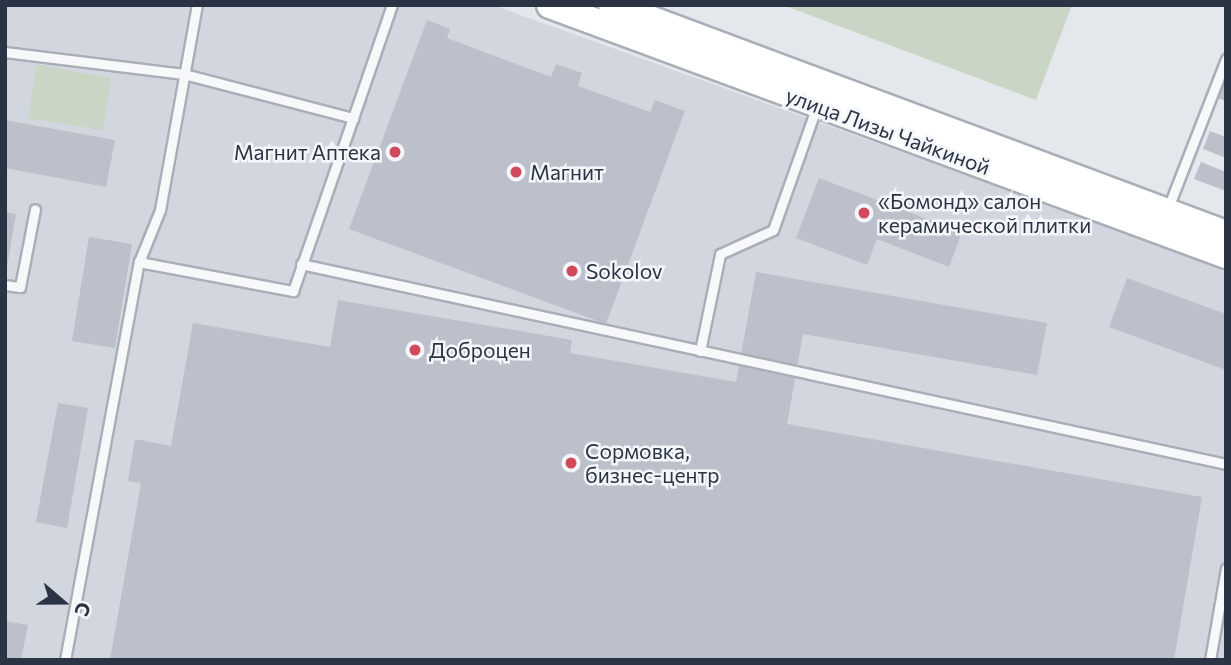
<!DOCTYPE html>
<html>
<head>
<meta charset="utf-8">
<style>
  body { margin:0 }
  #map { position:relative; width:1231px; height:665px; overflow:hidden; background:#e4e7ec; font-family:Commissioner,sans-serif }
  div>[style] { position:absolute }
  .built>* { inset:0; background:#d2d6de }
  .green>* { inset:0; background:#c9d6c5 }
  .building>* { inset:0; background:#bbc0ca }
  .roads { filter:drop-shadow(2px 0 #a9aeb7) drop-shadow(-2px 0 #a9aeb7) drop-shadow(0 2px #a9aeb7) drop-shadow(0 -2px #a9aeb7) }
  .service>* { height:9px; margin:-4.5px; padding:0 4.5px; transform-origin:4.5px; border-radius:4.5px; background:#f7f8fa }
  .secondary>* { height:26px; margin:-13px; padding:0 13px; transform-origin:13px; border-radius:13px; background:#fff }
  .dots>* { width:19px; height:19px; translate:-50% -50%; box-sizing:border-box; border:4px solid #f4f6f9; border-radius:50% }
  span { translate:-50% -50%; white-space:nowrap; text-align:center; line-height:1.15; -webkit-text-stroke:5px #f4f6f9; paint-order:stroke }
  .street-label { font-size:21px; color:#2b3445 }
  .poi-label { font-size:21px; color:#2b3445 }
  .right { translate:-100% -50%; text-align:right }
  .left { translate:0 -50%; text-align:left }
  .frame { position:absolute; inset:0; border:7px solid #2b3445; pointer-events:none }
  .north { position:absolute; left:28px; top:567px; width:70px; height:70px; -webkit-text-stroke:5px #f4f6f9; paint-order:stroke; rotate:110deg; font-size:19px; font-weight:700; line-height:28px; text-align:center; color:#2b3445 }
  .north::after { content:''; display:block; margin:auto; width:24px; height:32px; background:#2b3445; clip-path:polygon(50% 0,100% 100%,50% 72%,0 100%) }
</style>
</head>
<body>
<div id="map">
  <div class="built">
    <i style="clip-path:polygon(5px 5px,493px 5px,1226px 269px,1226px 660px,5px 660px)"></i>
  </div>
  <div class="green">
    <i style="clip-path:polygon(783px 5px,1072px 5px,1036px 100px)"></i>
    <i style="clip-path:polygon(37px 65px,111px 78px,103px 130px,28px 118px)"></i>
  </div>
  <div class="building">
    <i style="clip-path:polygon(427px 20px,450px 29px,447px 38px,551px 77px,556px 64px,582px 73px,578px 86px,650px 112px,655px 100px,685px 111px,606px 324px,349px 229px)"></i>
    <i style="clip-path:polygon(1226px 75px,1226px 101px,1217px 98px)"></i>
    <i style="clip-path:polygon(5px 120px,115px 140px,106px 187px,5px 168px)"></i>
    <i style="clip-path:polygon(1210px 131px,1226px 137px,1226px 158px,1203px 149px)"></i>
    <i style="clip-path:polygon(1201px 162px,1226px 172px,1226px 191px,1194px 179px)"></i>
    <i style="clip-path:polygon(819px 178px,962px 232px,949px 267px,877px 239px,867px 265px,796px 238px)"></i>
    <i style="clip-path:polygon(5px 212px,16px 214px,7px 267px,5px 267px)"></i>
    <i style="clip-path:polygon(89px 237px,132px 244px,115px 348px,72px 341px)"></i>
    <i style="clip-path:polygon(756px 272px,1047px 323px,1037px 375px,803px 334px,787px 424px,1202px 497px,1174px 660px,110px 660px,141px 483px,128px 481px,135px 439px,171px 446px,193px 323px,330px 347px,338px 300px,572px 340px,570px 353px,736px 382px)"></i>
    <i style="clip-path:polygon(1127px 278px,1226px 314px,1226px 370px,1109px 327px)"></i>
    <i style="clip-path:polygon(58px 403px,88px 408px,67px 528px,36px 522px)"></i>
    <i style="clip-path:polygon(5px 621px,28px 625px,21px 660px,5px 660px)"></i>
  </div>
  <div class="roads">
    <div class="service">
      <i style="left:5px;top:52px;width:180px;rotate:7deg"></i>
      <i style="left:184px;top:74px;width:175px;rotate:14.6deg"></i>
      <i style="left:353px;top:118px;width:120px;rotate:-71deg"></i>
      <i style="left:1168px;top:208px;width:160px;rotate:-68.7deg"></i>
      <i style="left:139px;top:262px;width:157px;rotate:10.7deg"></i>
      <i style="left:293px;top:291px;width:183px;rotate:-70.9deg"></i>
      <i style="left:301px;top:264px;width:946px;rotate:12.2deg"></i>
      <i style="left:5px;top:285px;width:15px;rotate:8deg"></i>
      <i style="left:20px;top:287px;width:79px;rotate:-79.1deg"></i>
      <i style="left:700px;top:351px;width:99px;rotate:-78.3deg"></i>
      <i style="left:720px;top:254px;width:58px;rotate:-24.4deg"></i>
      <i style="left:773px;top:230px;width:132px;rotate:-70.5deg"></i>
      <i style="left:65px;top:660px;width:405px;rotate:-79.5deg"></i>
      <i style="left:139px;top:262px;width:56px;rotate:-68deg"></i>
      <i style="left:160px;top:210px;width:208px;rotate:-79.8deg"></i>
      <i style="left:1210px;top:660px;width:93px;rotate:-80.1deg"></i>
    </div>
    <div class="secondary">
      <i style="left:550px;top:5px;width:721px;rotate:20.3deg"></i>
      <i style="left:612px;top:5px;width:655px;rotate:20.45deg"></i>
    </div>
  </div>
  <div class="dots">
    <i style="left:395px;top:152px;background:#d1495b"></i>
    <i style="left:516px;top:172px;background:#d1495b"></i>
    <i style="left:864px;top:213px;background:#d1495b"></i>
    <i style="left:572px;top:271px;background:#d1495b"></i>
    <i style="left:415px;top:350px;background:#d1495b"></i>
    <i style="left:571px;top:463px;background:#d1495b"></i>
  </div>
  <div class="street-label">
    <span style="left:888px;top:131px;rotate:20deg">улица Лизы Чайкиной</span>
  </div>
  <div class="poi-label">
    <span class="right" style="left:381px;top:152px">Магнит Аптека</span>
    <span class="left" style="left:530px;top:172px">Магнит</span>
    <span class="left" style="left:878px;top:213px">«Бомонд» салон<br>керамической плитки</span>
    <span class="left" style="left:586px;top:271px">Sokolov</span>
    <span class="left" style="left:429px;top:350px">Доброцен</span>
    <span class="left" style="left:585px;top:463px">Сормовка,<br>бизнес-центр</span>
  </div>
  <div class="frame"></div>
  <div class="north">С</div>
</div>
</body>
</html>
